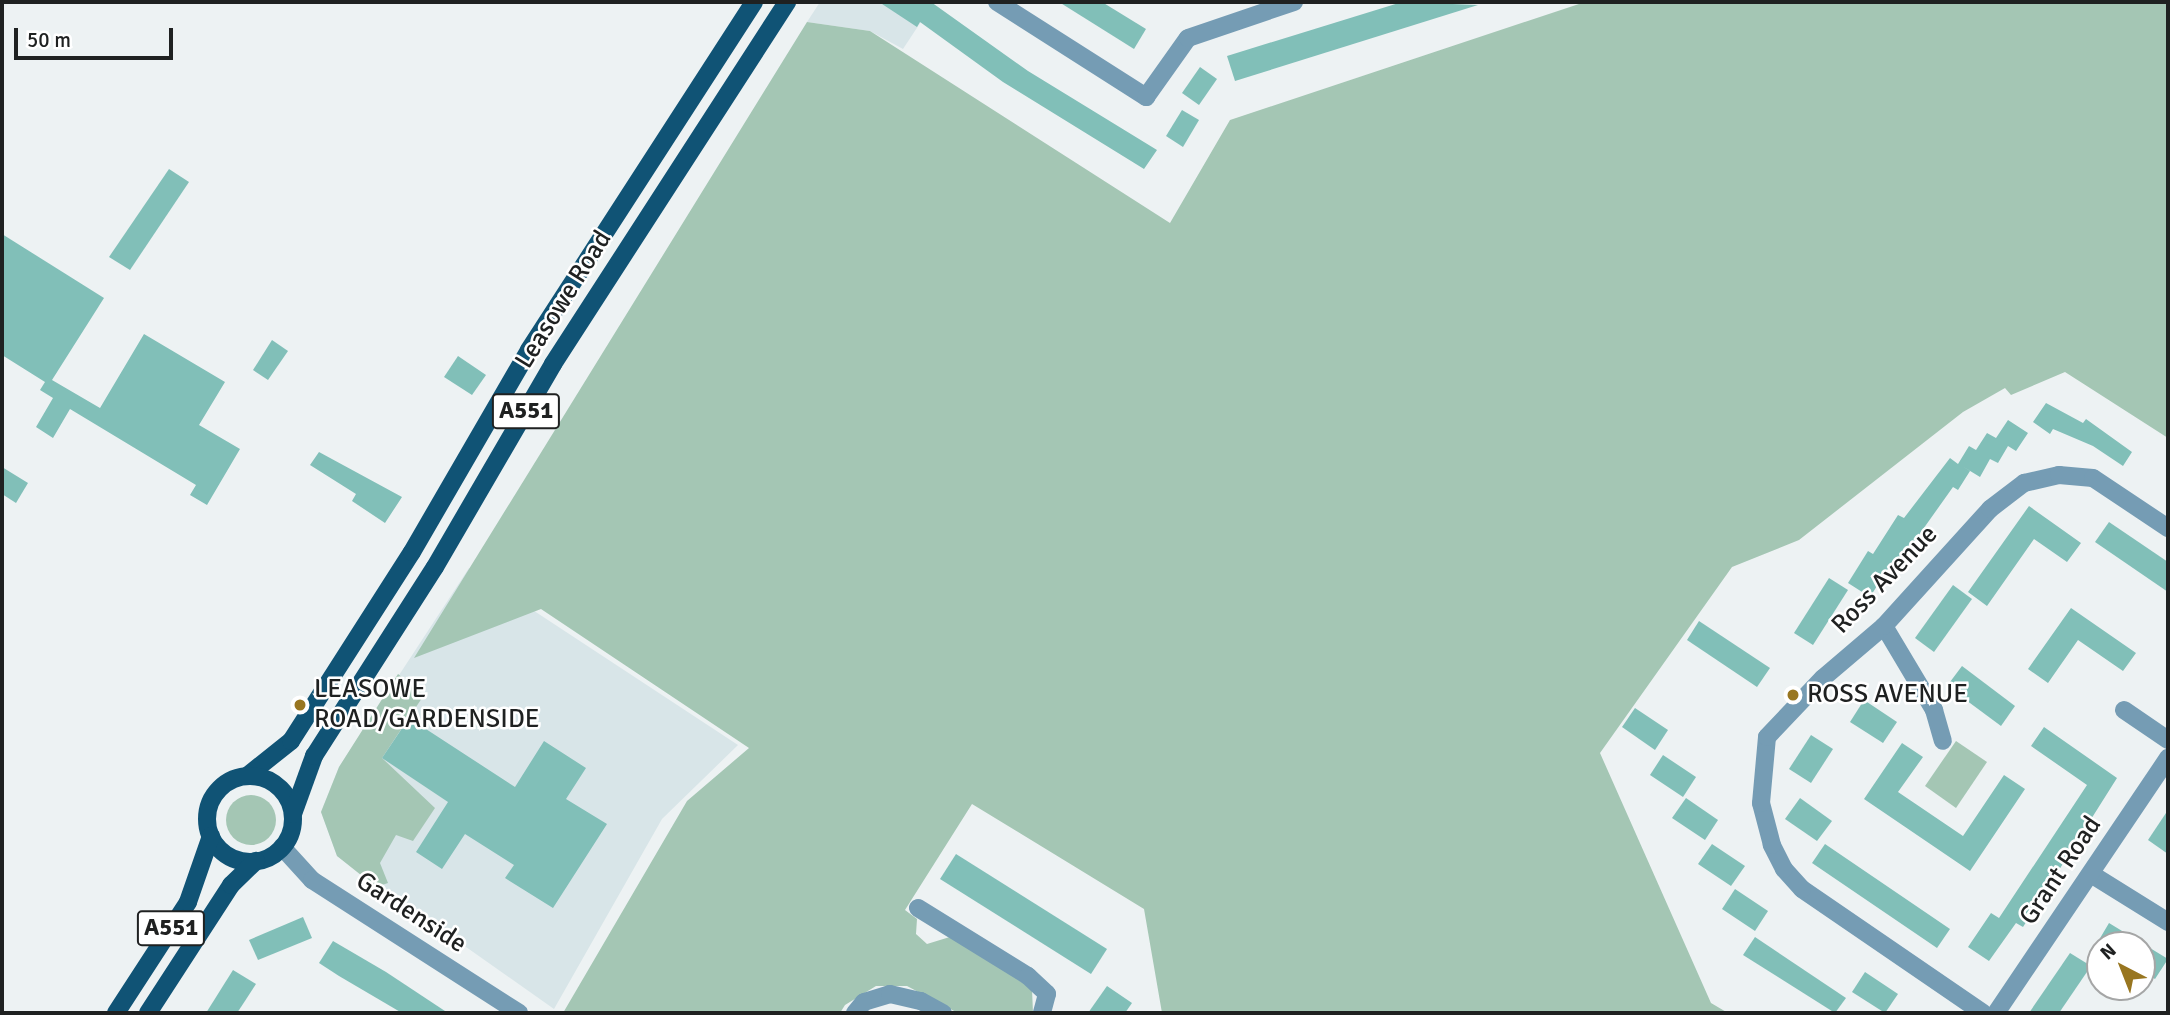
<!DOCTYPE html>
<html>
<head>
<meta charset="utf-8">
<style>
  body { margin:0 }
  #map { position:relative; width:2170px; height:1015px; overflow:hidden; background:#edf2f3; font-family:Signika,sans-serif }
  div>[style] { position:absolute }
  .built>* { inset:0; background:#d8e5e8 }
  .green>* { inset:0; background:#a4c6b4 }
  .round { border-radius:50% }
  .building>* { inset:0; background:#81bfb8 }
  .street>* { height:18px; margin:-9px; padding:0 9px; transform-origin:9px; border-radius:9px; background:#759cb4 }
  .primary>* { height:18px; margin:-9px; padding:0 9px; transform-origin:9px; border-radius:9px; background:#105375 }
  .primary>.ring { margin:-9px; padding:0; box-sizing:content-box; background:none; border:18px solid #105375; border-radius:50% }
  .dots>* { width:19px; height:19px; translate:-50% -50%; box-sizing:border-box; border:4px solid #fff; border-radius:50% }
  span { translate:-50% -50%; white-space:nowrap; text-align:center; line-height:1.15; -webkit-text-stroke:5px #fff; paint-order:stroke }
  .shield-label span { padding:2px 5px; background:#fff; border:2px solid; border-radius:5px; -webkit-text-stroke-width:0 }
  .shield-label { font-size:24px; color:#1f2121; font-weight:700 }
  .street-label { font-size:26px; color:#1f2121 }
  .poi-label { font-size:26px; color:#1f2121 }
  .left { translate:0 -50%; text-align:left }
  .frame { position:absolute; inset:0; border:4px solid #1f2121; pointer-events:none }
  .north { position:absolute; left:2086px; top:931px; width:70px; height:70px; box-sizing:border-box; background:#fff; border:2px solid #a5a6a6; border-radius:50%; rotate:318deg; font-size:19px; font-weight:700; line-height:28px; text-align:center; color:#1f2121 }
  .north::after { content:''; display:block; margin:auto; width:24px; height:32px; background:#987620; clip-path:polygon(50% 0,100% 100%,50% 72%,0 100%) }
  .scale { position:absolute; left:14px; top:28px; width:159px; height:32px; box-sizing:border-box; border:4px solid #1f2121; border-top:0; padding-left:9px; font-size:21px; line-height:24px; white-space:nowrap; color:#1f2121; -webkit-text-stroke:5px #fff; paint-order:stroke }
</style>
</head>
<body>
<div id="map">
  <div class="built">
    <i style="clip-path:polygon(820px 2px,934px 2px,903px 49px,870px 31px,807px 22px)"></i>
    <i style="clip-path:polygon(469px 568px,738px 745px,662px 819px,554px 1009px,337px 856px,321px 812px,339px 767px)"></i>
  </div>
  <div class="green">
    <i style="clip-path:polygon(1585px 2px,2168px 2px,2168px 438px,2065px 372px,2011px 395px,2005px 388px,1963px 412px,1799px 540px,1732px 567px,1600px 753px,1711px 1003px,1728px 1013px,1162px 1013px,1144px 909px,972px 804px,905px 910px,917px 919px,916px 934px,927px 944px,953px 936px,1032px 989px,1033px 1013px,958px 1013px,907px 986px,876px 986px,845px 1005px,840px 1013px,563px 1013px,687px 801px,749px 748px,541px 609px,414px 658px,807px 22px,870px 31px,1170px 223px,1230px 120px)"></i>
    <i style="clip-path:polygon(398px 674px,424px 695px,382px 758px,435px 808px,413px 841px,396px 835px,380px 863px,388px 883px,376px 887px,337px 856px,321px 812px,339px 767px)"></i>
    <i style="clip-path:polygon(1956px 741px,1987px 762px,1956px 808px,1925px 786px)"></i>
    <i class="round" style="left:226px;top:795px;width:50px;height:50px"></i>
  </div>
  <div class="building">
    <i style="clip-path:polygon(879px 2px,931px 2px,1028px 71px,1157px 150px,1144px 169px,1003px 82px,920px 22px,917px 27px)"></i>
    <i style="clip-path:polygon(1059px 2px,1102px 2px,1146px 29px,1134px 49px)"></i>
    <i style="clip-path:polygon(1402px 2px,1478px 5px,1235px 81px,1227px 56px)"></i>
    <i style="clip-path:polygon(1200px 67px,1217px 79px,1199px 105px,1182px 93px)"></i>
    <i style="clip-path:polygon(1182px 110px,1199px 120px,1183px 147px,1166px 136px)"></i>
    <i style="clip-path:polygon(169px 169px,189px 182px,130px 270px,109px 257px)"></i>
    <i style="clip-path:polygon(2px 234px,104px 298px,52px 380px,100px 408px,144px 334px,225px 382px,199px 425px,240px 449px,207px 505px,190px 495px,196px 485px,70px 409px,53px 438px,36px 427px,53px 398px,40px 390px,45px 382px,2px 355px)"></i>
    <i style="clip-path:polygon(272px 340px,288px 351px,268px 380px,253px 370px)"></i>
    <i style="clip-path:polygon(458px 356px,486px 375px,472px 395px,444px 377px)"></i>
    <i style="clip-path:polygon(2046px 403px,2083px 423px,2086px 419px,2132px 452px,2123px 466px,2093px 446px,2053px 429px,2050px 434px,2033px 422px)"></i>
    <i style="clip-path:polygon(2008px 420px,2028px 433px,2016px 451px,2008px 446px,1998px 463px,1990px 459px,1980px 477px,1962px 466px,1970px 471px,1958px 490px,1953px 487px,1899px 563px,1894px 559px,1870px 597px,1848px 583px,1868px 551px,1873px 554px,1898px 515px,1904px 518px,1950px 458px,1958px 464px,1969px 446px,1976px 450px,1987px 433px,1996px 438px)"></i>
    <i style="clip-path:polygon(319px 452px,402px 497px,385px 523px,352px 501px,356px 494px,310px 465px)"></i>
    <i style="clip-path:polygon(2px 467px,28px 483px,16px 503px,2px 494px)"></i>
    <i style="clip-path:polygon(2029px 506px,2081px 543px,2067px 562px,2034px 539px,1987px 606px,1968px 592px)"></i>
    <i style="clip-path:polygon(2109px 522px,2168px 562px,2168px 592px,2095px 542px)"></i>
    <i style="clip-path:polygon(1829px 578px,1848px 590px,1813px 645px,1794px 633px)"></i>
    <i style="clip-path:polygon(1953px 585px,1972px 599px,1934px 652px,1915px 638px)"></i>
    <i style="clip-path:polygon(2071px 608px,2136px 653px,2123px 671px,2078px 640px,2048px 683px,2028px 669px)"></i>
    <i style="clip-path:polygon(1699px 621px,1770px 668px,1757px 687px,1687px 640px)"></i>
    <i style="clip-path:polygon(1962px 666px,2015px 706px,2001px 726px,1947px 686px)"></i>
    <i style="clip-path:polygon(1864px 700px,1897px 722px,1883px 743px,1850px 722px)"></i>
    <i style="clip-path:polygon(1635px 708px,1668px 730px,1655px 750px,1622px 727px)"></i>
    <i style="clip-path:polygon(409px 718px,515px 787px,544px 741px,586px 768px,566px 799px,607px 824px,553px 908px,505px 878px,514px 865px,465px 834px,442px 869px,416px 852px,448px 802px,382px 758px)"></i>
    <i style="clip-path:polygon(2044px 727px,2117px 778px,2023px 927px,2016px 923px,1989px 961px,1968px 947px,1991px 913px,1999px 918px,2087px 785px,2031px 746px)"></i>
    <i style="clip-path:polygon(1811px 735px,1833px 749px,1811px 783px,1789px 769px)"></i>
    <i style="clip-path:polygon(1902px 743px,1923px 757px,1898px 792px,1963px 836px,2004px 775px,2025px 789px,1970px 871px,1864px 799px)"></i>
    <i style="clip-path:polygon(1663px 755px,1696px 777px,1683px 797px,1650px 775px)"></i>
    <i style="clip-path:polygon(1686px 798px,1718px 820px,1705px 840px,1672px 818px)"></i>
    <i style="clip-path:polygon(1800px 798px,1832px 821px,1817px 841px,1785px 819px)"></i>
    <i style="clip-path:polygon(2168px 810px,2168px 854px,2148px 840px)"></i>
    <i style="clip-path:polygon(1712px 844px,1745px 866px,1731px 886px,1698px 864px)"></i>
    <i style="clip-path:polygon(1825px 844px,1950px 929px,1937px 948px,1812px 863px)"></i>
    <i style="clip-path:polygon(956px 854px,1107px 949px,1091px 974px,940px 879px)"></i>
    <i style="clip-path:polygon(1735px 889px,1768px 911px,1755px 931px,1722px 909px)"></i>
    <i style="clip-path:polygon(303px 917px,312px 938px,258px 960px,249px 940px)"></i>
    <i style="clip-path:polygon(2109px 923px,2168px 959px,2155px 979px,2142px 971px,2142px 945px,2096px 945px)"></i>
    <i style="clip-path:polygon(1755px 937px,1846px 998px,1835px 1013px,1743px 955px)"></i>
    <i style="clip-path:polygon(333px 941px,386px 972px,448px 1013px,402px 1013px,339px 976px,319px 963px)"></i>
    <i style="clip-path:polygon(2070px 953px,2091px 966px,2059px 1013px,2029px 1013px)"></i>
    <i style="clip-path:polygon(233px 970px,256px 984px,243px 1004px,237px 1013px,206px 1013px)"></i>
    <i style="clip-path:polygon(1865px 972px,1898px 994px,1885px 1013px,1852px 992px)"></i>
    <i style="clip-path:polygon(1107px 986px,1132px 1003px,1125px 1013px,1088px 1013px)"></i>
  </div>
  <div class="street">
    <i style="left:997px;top:2px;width:177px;rotate:32.5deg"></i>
    <i style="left:1146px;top:97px;width:72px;rotate:-54.6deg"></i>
    <i style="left:1188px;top:38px;width:112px;rotate:-18.8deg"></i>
    <i style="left:1884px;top:626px;width:98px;rotate:59.2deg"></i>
    <i style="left:1934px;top:710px;width:32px;rotate:74deg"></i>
    <i style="left:2124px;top:710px;width:53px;rotate:34.3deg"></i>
    <i style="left:282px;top:847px;width:45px;rotate:47.7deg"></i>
    <i style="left:312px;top:880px;width:246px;rotate:32.7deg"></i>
    <i style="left:2091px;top:874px;width:91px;rotate:31.9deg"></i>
    <i style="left:918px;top:908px;width:129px;rotate:31.7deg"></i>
    <i style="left:1028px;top:976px;width:26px;rotate:43deg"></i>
    <i style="left:1047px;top:994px;width:20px;rotate:105deg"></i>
    <i style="left:855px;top:1013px;width:14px;rotate:-51deg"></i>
    <i style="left:864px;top:1002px;width:27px;rotate:-17deg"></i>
    <i style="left:890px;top:994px;width:32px;rotate:13deg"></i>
    <i style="left:921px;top:1001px;width:25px;rotate:29deg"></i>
    <i style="left:1983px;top:1013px;width:219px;rotate:-145.6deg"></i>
    <i style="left:1802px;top:889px;width:27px;rotate:-132deg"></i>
    <i style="left:1784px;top:869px;width:27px;rotate:-117deg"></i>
    <i style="left:1772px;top:845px;width:43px;rotate:-104.7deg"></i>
    <i style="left:1761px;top:803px;width:66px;rotate:-84.8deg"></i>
    <i style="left:1767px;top:737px;width:81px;rotate:-46.5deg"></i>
    <i style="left:1823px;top:678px;width:80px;rotate:-40.4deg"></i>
    <i style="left:1884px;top:626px;width:158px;rotate:-47.8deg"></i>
    <i style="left:1990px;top:509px;width:43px;rotate:-37.4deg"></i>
    <i style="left:2024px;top:483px;width:36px;rotate:-13deg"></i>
    <i style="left:2059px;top:475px;width:34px;rotate:5deg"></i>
    <i style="left:2093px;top:478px;width:90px;rotate:33.7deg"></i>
    <i style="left:1996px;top:1013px;width:308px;rotate:-56deg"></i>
  </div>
  <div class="primary">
    <i style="left:247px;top:776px;width:56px;rotate:-38.5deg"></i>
    <i style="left:291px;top:741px;width:224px;rotate:-57.4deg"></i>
    <i style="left:412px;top:552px;width:233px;rotate:-59.9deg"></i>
    <i style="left:529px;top:350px;width:414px;rotate:-57.1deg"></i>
    <i class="ring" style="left:207px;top:776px;width:68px;height:68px"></i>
    <i style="left:293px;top:814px;width:62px;rotate:-70.1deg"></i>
    <i style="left:314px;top:756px;width:224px;rotate:-57.4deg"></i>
    <i style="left:435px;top:567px;width:235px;rotate:-59.8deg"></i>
    <i style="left:553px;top:364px;width:431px;rotate:-57.1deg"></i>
    <i style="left:116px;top:1013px;width:132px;rotate:-57deg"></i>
    <i style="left:188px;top:902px;width:70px;rotate:-70.8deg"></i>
    <i style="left:148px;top:1013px;width:153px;rotate:-57deg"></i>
    <i style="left:231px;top:885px;width:35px;rotate:-44deg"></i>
  </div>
  <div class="dots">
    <i style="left:1793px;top:695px;background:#987620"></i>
    <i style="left:300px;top:705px;background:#987620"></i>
  </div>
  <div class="shield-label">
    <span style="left:526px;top:411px">A551</span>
    <span style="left:171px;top:928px">A551</span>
  </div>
  <div class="street-label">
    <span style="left:564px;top:300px;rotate:-58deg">Leasowe Road</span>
    <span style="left:1885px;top:580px;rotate:-46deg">Ross Avenue</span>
    <span style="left:2061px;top:871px;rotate:-56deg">Grant Road</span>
    <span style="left:411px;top:913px;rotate:33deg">Gardenside</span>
  </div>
  <div class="poi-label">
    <span class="left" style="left:314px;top:705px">LEASOWE<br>ROAD/GARDENSIDE</span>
    <span class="left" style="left:1807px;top:695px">ROSS AVENUE</span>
  </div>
  <div class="frame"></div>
  <div class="north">N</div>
  <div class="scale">50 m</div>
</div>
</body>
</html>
